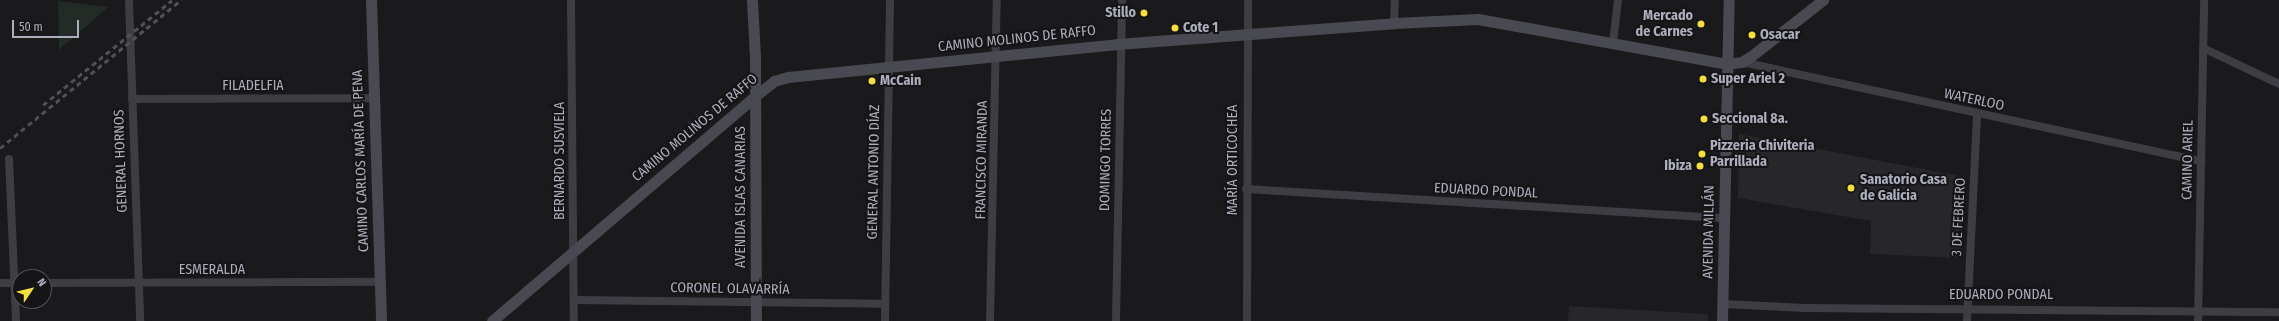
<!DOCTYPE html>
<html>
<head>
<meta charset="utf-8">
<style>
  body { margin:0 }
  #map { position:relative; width:2279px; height:321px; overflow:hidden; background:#1a1a1c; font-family:"Fira Sans Condensed",sans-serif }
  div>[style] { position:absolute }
  .built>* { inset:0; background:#272629 }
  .green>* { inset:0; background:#222b25 }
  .street>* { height:8px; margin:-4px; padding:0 4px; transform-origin:4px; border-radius:4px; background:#3d3d43 }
  .secondary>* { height:11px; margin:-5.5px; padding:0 5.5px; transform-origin:5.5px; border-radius:5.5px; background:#494951 }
  .rail>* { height:2.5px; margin-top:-1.25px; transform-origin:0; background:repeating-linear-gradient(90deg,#505058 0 5px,transparent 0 9px) }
  .dots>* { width:11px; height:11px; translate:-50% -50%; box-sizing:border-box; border:2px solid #151517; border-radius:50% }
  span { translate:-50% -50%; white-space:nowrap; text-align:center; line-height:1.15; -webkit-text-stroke:4px #151517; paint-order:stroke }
  .poi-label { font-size:14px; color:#acaebc; font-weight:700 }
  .right { translate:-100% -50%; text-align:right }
  .left { translate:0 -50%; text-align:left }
  .street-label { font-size:14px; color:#acaebc }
  .north { position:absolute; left:12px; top:269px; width:40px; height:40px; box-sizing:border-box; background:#151517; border:1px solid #515259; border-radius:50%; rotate:55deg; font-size:11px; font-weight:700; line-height:16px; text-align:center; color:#acaebc }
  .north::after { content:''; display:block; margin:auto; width:14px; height:18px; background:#f5df39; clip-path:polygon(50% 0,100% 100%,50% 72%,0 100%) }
  .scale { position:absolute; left:12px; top:20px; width:67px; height:18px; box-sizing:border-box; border:2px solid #acaebc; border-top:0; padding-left:5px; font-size:12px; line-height:14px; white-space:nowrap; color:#acaebc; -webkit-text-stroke:3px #151517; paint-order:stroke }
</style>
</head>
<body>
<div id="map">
  <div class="built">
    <i style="clip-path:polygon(1739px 134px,1965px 177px,1960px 258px,1870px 254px,1871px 221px,1738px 198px)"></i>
    <i style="clip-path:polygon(1569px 306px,1708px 314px,1708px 321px,1568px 321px)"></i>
  </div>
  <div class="green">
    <i style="clip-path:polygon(58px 1px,108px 7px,59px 50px)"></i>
  </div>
  <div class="street">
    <i style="left:129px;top:0;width:321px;rotate:88deg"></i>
    <i style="left:571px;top:0;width:321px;rotate:89.5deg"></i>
    <i style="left:1394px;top:23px;width:23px;rotate:-88deg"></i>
    <i style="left:1613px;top:43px;width:43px;rotate:-83.4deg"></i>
    <i style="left:2203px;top:48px;width:84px;rotate:25.3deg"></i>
    <i style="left:1742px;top:62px;width:470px;rotate:12.2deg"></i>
    <i style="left:132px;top:99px;width:241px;rotate:-0.2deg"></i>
    <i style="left:9px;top:159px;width:162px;rotate:87.5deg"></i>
    <i style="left:1246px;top:189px;width:479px;rotate:3.5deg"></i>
    <i style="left:0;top:283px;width:20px"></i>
    <i style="left:44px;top:283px;width:336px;rotate:-0.2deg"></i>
    <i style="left:574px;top:300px;width:311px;rotate:0.7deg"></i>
    <i style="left:1723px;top:304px;width:82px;rotate:2.8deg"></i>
    <i style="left:1805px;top:308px;width:474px;rotate:0.5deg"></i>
    <i style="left:885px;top:321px;width:321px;rotate:-89.1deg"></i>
    <i style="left:990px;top:321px;width:321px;rotate:-88.8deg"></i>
    <i style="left:1116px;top:321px;width:321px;rotate:-88.9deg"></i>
    <i style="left:1247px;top:321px;width:321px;rotate:-89.8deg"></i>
    <i style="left:1967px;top:321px;width:207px;rotate:-87.2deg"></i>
    <i style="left:2198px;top:321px;width:321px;rotate:-88.9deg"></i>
  </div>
  <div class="secondary">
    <i style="left:371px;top:0;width:321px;rotate:88.2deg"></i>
    <i style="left:752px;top:0;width:58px;rotate:87deg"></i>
    <i style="left:755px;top:58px;width:263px;rotate:89.8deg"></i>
    <i style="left:492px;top:321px;width:346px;rotate:-40.5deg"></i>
    <i style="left:755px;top:96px;width:24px;rotate:-38deg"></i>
    <i style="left:774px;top:81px;width:15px;rotate:-16deg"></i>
    <i style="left:788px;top:77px;width:331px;rotate:-5.7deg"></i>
    <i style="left:1117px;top:44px;width:278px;rotate:-4.3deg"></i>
    <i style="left:1394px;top:23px;width:84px;rotate:-2.7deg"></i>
    <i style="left:1478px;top:19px;width:253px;rotate:10.2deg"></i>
    <i style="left:1727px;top:64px;width:15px;rotate:-8deg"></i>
    <i style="left:1742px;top:62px;width:9px;rotate:-32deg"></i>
    <i style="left:1750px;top:57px;width:93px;rotate:-38deg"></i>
    <i style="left:1722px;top:321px;width:321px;rotate:-88.8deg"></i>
  </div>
  <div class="rail">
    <i style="left:43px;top:105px;width:166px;rotate:-39.1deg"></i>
    <i style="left:0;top:148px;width:234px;rotate:-39.3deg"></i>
  </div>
  <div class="dots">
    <i style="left:1144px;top:13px;background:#f5df39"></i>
    <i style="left:1701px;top:24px;background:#f5df39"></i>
    <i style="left:1175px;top:28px;background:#f5df39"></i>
    <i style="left:1752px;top:35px;background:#f5df39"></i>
    <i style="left:1703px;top:79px;background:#f5df39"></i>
    <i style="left:872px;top:81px;background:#f5df39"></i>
    <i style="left:1704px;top:119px;background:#f5df39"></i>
    <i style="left:1702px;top:154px;background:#f5df39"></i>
    <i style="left:1700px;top:166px;background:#f5df39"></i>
    <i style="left:1851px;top:188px;background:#f5df39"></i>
  </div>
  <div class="poi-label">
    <span class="right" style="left:1136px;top:13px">Stillo</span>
    <span class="right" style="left:1693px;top:24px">Mercado<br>de Carnes</span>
    <span class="left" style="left:1183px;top:28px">Cote 1</span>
    <span class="left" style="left:1760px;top:35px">Osacar</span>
    <span class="left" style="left:1711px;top:79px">Super Ariel 2</span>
    <span class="left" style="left:880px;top:81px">McCain</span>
    <span class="left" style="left:1712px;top:119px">Seccional 8a.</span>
    <span class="left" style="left:1710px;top:154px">Pizzeria Chiviteria<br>Parrillada</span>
    <span class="right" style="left:1692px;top:166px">Ibiza</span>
    <span class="left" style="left:1860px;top:188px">Sanatorio Casa<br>de Galicia</span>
  </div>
  <div class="street-label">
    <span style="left:1017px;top:39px;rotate:-6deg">CAMINO MOLINOS DE RAFFO</span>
    <span style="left:253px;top:86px">FILADELFIA</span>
    <span style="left:1974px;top:100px;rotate:12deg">WATERLOO</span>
    <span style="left:695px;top:128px;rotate:-40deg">CAMINO MOLINOS DE RAFFO</span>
    <span style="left:982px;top:160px;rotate:-89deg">FRANCISCO MIRANDA</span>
    <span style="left:1106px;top:160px;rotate:-89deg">DOMINGO TORRES</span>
    <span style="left:1233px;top:160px;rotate:-90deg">MARÍA ORTICOCHEA</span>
    <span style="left:2188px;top:160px;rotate:-89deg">CAMINO ARIEL</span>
    <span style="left:121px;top:161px;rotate:-92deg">GENERAL HORNOS</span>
    <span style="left:361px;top:161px;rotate:-92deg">CAMINO CARLOS MARÍA DE PENA</span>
    <span style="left:560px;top:161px;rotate:-90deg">BERNARDO SUSVIELA</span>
    <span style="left:874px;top:172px;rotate:-89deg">GENERAL ANTONIO DÍAZ</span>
    <span style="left:1486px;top:191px;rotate:3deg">EDUARDO PONDAL</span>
    <span style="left:741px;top:197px;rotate:-90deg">AVENIDA ISLAS CANARIAS</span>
    <span style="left:1959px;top:217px;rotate:-87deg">3 DE FEBRERO</span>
    <span style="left:1709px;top:232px;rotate:-89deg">AVENIDA MILLÁN</span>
    <span style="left:212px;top:270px">ESMERALDA</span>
    <span style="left:730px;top:289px;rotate:1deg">CORONEL OLAVARRÍA</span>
    <span style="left:2001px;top:295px">EDUARDO PONDAL</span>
  </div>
  <div class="north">N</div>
  <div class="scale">50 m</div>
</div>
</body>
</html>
